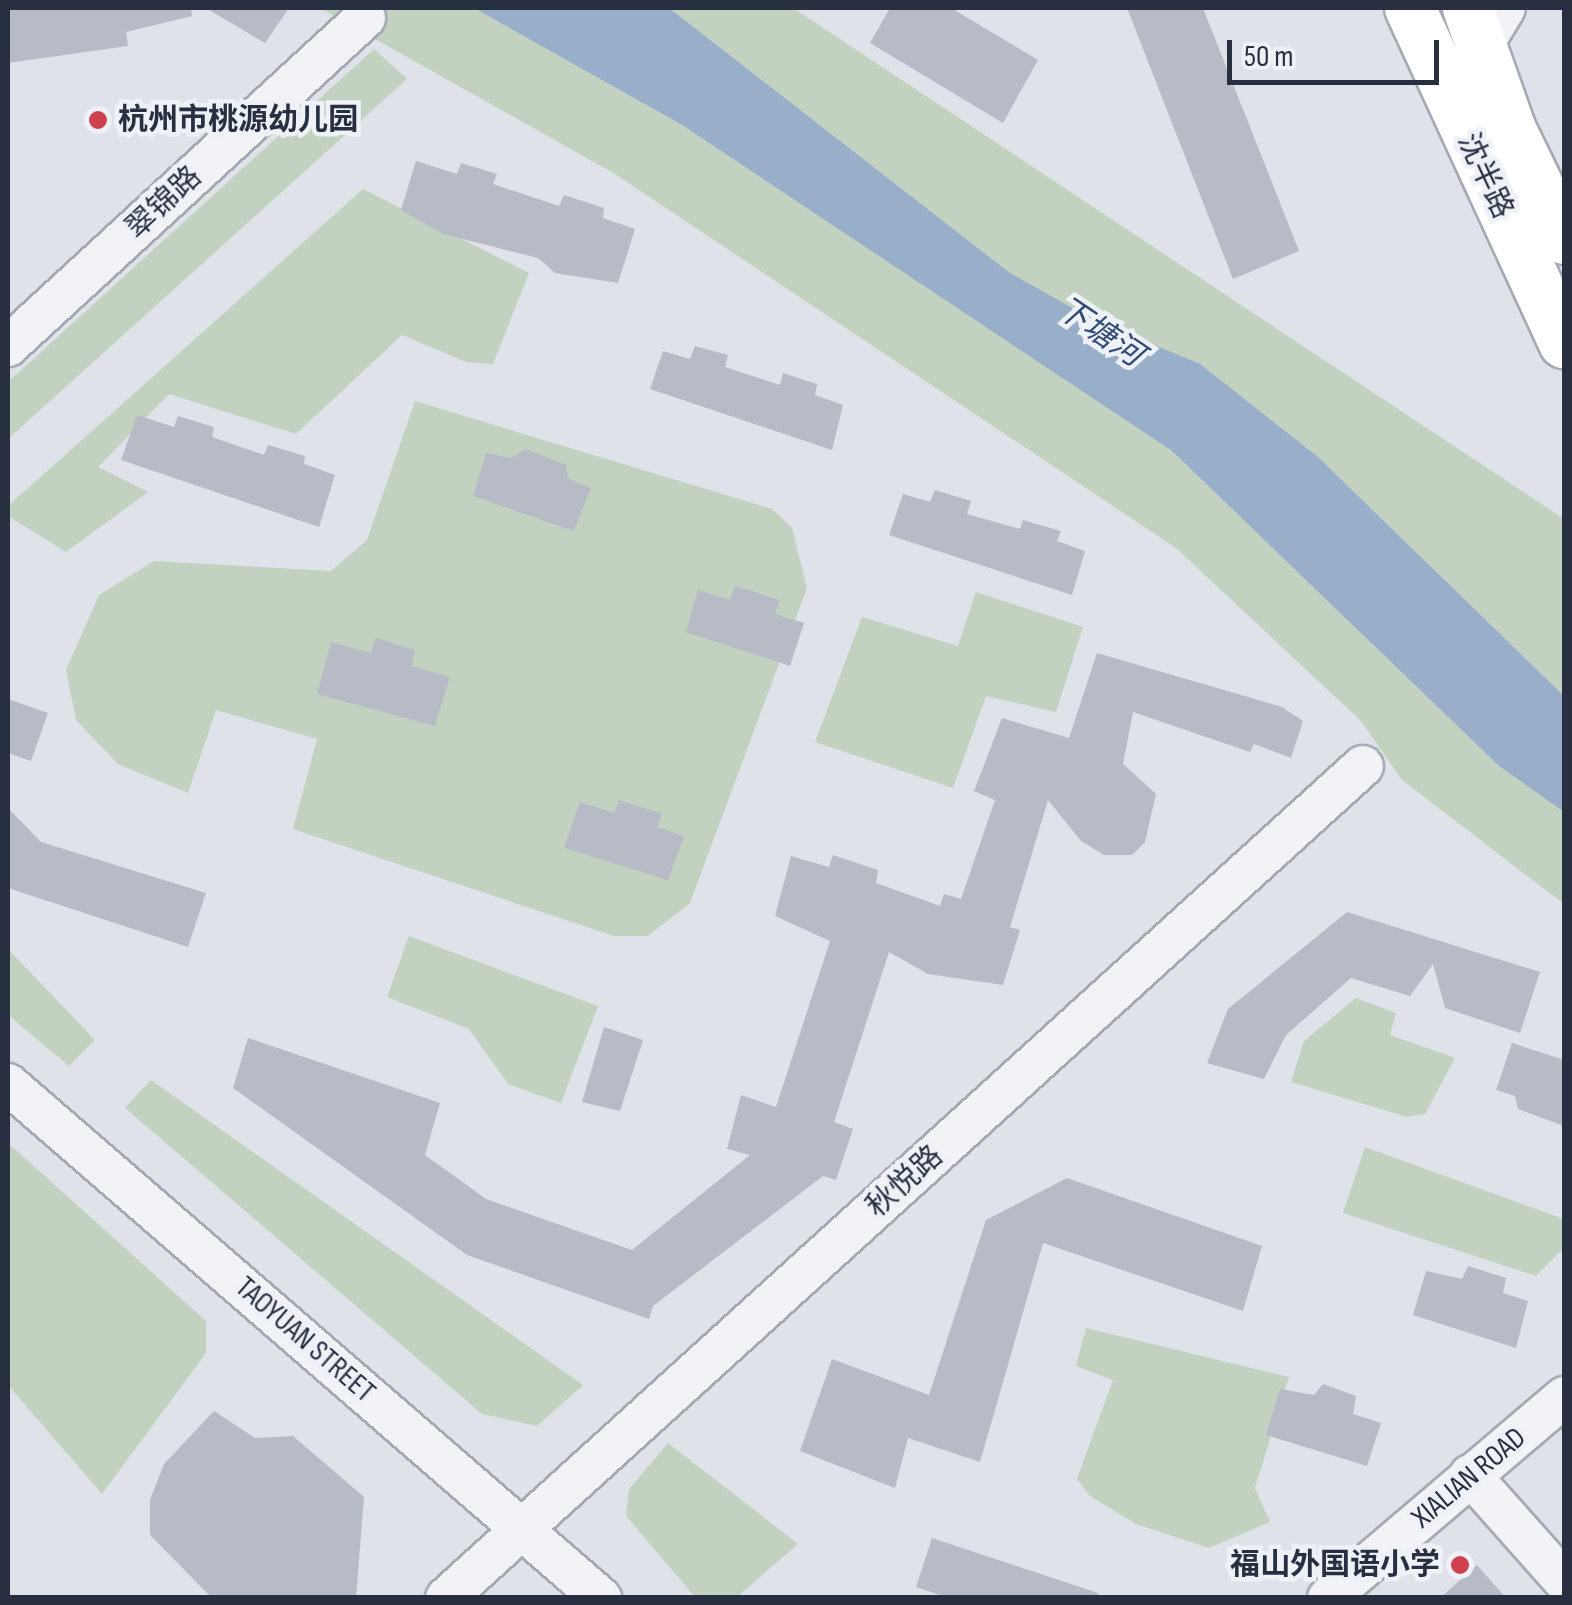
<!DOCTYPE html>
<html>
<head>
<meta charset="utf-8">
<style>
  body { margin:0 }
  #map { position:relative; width:1572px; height:1605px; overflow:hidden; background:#dfe2e8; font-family:"Sofia Sans Condensed","Noto Sans SC",sans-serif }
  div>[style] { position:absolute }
  .green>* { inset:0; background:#c3d2c0 }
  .water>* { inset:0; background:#99aec9 }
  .building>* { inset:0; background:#b6bbc5 }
  .roads { filter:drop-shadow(2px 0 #a4a9b2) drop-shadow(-2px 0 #a4a9b2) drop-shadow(0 2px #a4a9b2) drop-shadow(0 -2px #a4a9b2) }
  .minor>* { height:40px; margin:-20px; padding:0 20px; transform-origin:20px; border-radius:20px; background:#f1f3f7 }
  .major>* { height:50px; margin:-25px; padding:0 25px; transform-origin:25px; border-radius:25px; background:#fff }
  .dots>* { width:28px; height:28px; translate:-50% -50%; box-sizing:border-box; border:5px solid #eef1f6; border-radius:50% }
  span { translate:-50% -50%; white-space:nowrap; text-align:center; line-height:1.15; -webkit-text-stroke:9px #eef1f6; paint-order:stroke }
  .poi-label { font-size:30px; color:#272f40; font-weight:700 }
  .left { translate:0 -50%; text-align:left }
  .right { translate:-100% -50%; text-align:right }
  .street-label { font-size:30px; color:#272f40 }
  .water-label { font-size:32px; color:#314b74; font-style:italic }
  .frame { position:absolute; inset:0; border:10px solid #272f40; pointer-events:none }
  .scale { position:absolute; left:1227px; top:40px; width:212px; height:45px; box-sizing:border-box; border:5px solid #272f40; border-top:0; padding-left:12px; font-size:30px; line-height:35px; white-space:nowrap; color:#272f40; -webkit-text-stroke:8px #eef1f6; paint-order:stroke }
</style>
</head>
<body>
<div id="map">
  <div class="green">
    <i style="clip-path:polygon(320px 8px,474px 8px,682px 125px,1172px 451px,1499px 766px,1564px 812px,1564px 904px,1402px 780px,1361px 721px,1176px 548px,615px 174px)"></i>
    <i style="clip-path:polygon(669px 8px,793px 8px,1564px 519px,1564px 696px,1318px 457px,1010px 273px)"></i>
    <i style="clip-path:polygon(374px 49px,407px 79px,8px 439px,8px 382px)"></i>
    <i style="clip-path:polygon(363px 189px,529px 273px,493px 364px,466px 362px,402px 335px,296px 434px,169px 394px,98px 467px,148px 492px,66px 552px,8px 516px,8px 506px)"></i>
    <i style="clip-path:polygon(415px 401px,772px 509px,792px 528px,807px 588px,690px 903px,648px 936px,614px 936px,293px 829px,317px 739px,216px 710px,188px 793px,118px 764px,76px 720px,66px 670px,99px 595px,154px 561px,331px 571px,367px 540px)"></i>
    <i style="clip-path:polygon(976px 592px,1083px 627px,1056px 712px,986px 696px,953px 788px,815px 742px,862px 617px,958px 646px)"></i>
    <i style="clip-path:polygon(409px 936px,598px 1006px,561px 1103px,508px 1084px,469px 1029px,387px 997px)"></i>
    <i style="clip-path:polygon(8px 949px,95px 1040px,69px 1066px,8px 1015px)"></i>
    <i style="clip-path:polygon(1356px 998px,1396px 1013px,1390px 1035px,1455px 1058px,1425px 1114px,1407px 1117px,1291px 1082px,1304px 1041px)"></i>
    <i style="clip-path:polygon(151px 1080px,583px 1385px,537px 1426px,482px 1414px,125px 1108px)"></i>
    <i style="clip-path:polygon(8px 1143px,206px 1321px,206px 1353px,102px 1494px,8px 1385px)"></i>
    <i style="clip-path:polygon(1365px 1147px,1564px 1219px,1564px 1248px,1536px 1276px,1343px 1213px)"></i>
    <i style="clip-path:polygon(1086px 1328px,1289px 1377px,1255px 1488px,1270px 1522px,1209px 1548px,1136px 1524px,1090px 1496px,1077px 1479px,1113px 1380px,1076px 1366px)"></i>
    <i style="clip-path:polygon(668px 1443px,798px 1544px,737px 1597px,695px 1597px,626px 1516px,629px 1489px)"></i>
  </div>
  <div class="water">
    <i style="clip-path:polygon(474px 8px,669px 8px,1010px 273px,1092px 319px,1200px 364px,1318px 457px,1564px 696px,1564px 812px,1499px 766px,1172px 451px,682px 125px)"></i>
  </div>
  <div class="building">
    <i style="clip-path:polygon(8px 8px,191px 8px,192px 16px,126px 32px,128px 46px,8px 63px)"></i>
    <i style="clip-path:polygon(206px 8px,289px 8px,265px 43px)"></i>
    <i style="clip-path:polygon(890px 8px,951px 8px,1038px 60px,1003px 123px,870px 43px)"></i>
    <i style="clip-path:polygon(1127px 8px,1203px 8px,1299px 251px,1233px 279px)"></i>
    <i style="clip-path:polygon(416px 161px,457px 174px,461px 163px,497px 174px,493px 184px,559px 206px,564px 195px,604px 208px,603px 218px,635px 229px,618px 283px,555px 273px,538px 258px,443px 234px,401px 210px)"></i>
    <i style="clip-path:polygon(695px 346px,728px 355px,725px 367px,780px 385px,783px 373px,817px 384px,815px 395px,843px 405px,832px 450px,650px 389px,663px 351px,690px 359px)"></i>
    <i style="clip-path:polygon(137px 415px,174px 427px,178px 416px,214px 427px,212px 437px,264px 455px,268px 445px,305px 456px,304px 464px,335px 475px,319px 527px,121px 460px)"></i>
    <i style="clip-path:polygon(526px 449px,566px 465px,568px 478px,591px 488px,574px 531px,473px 496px,486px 453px,511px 458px)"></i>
    <i style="clip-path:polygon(935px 490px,971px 501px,967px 514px,1020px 529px,1023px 520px,1061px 531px,1057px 541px,1085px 551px,1072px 595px,889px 535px,903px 494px,930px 502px)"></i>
    <i style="clip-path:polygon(735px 586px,780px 600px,775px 614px,804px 623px,790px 666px,686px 632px,698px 590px,730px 600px)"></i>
    <i style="clip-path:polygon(376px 638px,415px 650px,412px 666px,450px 677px,435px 726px,317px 694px,331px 642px,371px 653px)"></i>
    <i style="clip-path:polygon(1097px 653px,1282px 707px,1303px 721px,1291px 758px,1254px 744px,1250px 752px,1133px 712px,1123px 764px,1156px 794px,1145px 842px,1132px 855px,1104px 855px,1081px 841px,1048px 800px,1010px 927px,1020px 930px,1003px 985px,928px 974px,889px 952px,834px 1122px,853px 1129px,836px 1180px,823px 1176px,653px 1306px,649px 1319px,467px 1255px,233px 1088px,248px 1038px,440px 1103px,425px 1155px,486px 1199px,632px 1250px,750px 1155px,727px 1149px,741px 1095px,776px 1107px,830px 941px,775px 916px,791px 856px,829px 867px,833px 855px,878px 870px,876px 883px,940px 906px,944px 894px,961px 899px,995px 800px,974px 791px,1002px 718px,1069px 738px)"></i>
    <i style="clip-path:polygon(8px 699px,48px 713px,31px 761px,8px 753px)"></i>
    <i style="clip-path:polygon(619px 800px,662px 814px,657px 827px,684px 836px,668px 880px,564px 848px,580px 802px,614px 813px)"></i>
    <i style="clip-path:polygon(8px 808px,41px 842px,206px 893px,188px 947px,8px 888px)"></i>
    <i style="clip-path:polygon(1347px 912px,1540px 972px,1520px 1033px,1445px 1008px,1433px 964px,1410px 996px,1351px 978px,1286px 1035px,1264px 1079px,1207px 1063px,1228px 1009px)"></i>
    <i style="clip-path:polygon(604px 1027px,643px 1040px,620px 1111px,582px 1102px)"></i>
    <i style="clip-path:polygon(1512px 1043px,1564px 1060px,1564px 1126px,1518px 1109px,1515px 1096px,1496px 1090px)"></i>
    <i style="clip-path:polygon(1067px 1178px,1262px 1246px,1243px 1311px,1043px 1243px,980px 1462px,908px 1438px,895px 1488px,800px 1451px,832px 1359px,929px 1395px,986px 1220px)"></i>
    <i style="clip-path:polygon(1468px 1266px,1506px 1278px,1503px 1293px,1528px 1301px,1516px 1348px,1413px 1315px,1426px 1271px,1462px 1279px)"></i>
    <i style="clip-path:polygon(1323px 1384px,1356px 1396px,1353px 1414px,1381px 1423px,1367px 1466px,1266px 1435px,1280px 1389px,1314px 1395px)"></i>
    <i style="clip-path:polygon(214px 1411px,255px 1438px,293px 1436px,364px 1497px,356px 1598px,212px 1598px,150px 1535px,150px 1500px,164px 1464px)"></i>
    <i style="clip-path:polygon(932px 1538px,1098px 1593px,1097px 1598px,949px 1598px,916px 1587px)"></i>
    <i style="clip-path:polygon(1477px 1565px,1506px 1598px,1440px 1598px)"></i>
  </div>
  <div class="roads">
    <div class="minor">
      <i style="left:1482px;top:46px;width:44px;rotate:-58.8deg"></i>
      <i style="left:8px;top:346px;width:485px;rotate:-42.6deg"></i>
      <i style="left:8px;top:1084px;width:785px;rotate:40.92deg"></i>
      <i style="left:1470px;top:1475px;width:142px;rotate:48.4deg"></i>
      <i style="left:446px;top:1598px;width:1238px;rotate:-42.22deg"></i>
      <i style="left:1328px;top:1598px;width:310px;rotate:-40.4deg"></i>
    </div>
    <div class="major">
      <i style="left:1410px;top:8px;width:369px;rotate:65.3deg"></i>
      <i style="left:1468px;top:8px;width:129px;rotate:70.6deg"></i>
      <i style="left:1511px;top:130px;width:121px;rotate:64.1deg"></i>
    </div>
  </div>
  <div class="dots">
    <i style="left:98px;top:120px;background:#d0414f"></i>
    <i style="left:1460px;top:1565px;background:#d0414f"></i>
  </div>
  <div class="poi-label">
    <span class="left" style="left:118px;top:120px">杭州市桃源幼儿园</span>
    <span class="right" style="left:1440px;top:1565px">福山外国语小学</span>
  </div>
  <div class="street-label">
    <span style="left:1485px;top:176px;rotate:65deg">沈半路</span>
    <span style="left:164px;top:203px;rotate:-43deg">翠锦路</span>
    <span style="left:905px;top:1182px;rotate:-42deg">秋悦路</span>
    <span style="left:305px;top:1340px;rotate:41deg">TAOYUAN STREET</span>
    <span style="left:1469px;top:1478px;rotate:-40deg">XIALIAN ROAD</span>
  </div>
  <div class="water-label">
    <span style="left:1099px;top:333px;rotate:34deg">下塘河</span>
  </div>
  <div class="frame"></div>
  <div class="scale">50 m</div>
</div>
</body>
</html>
